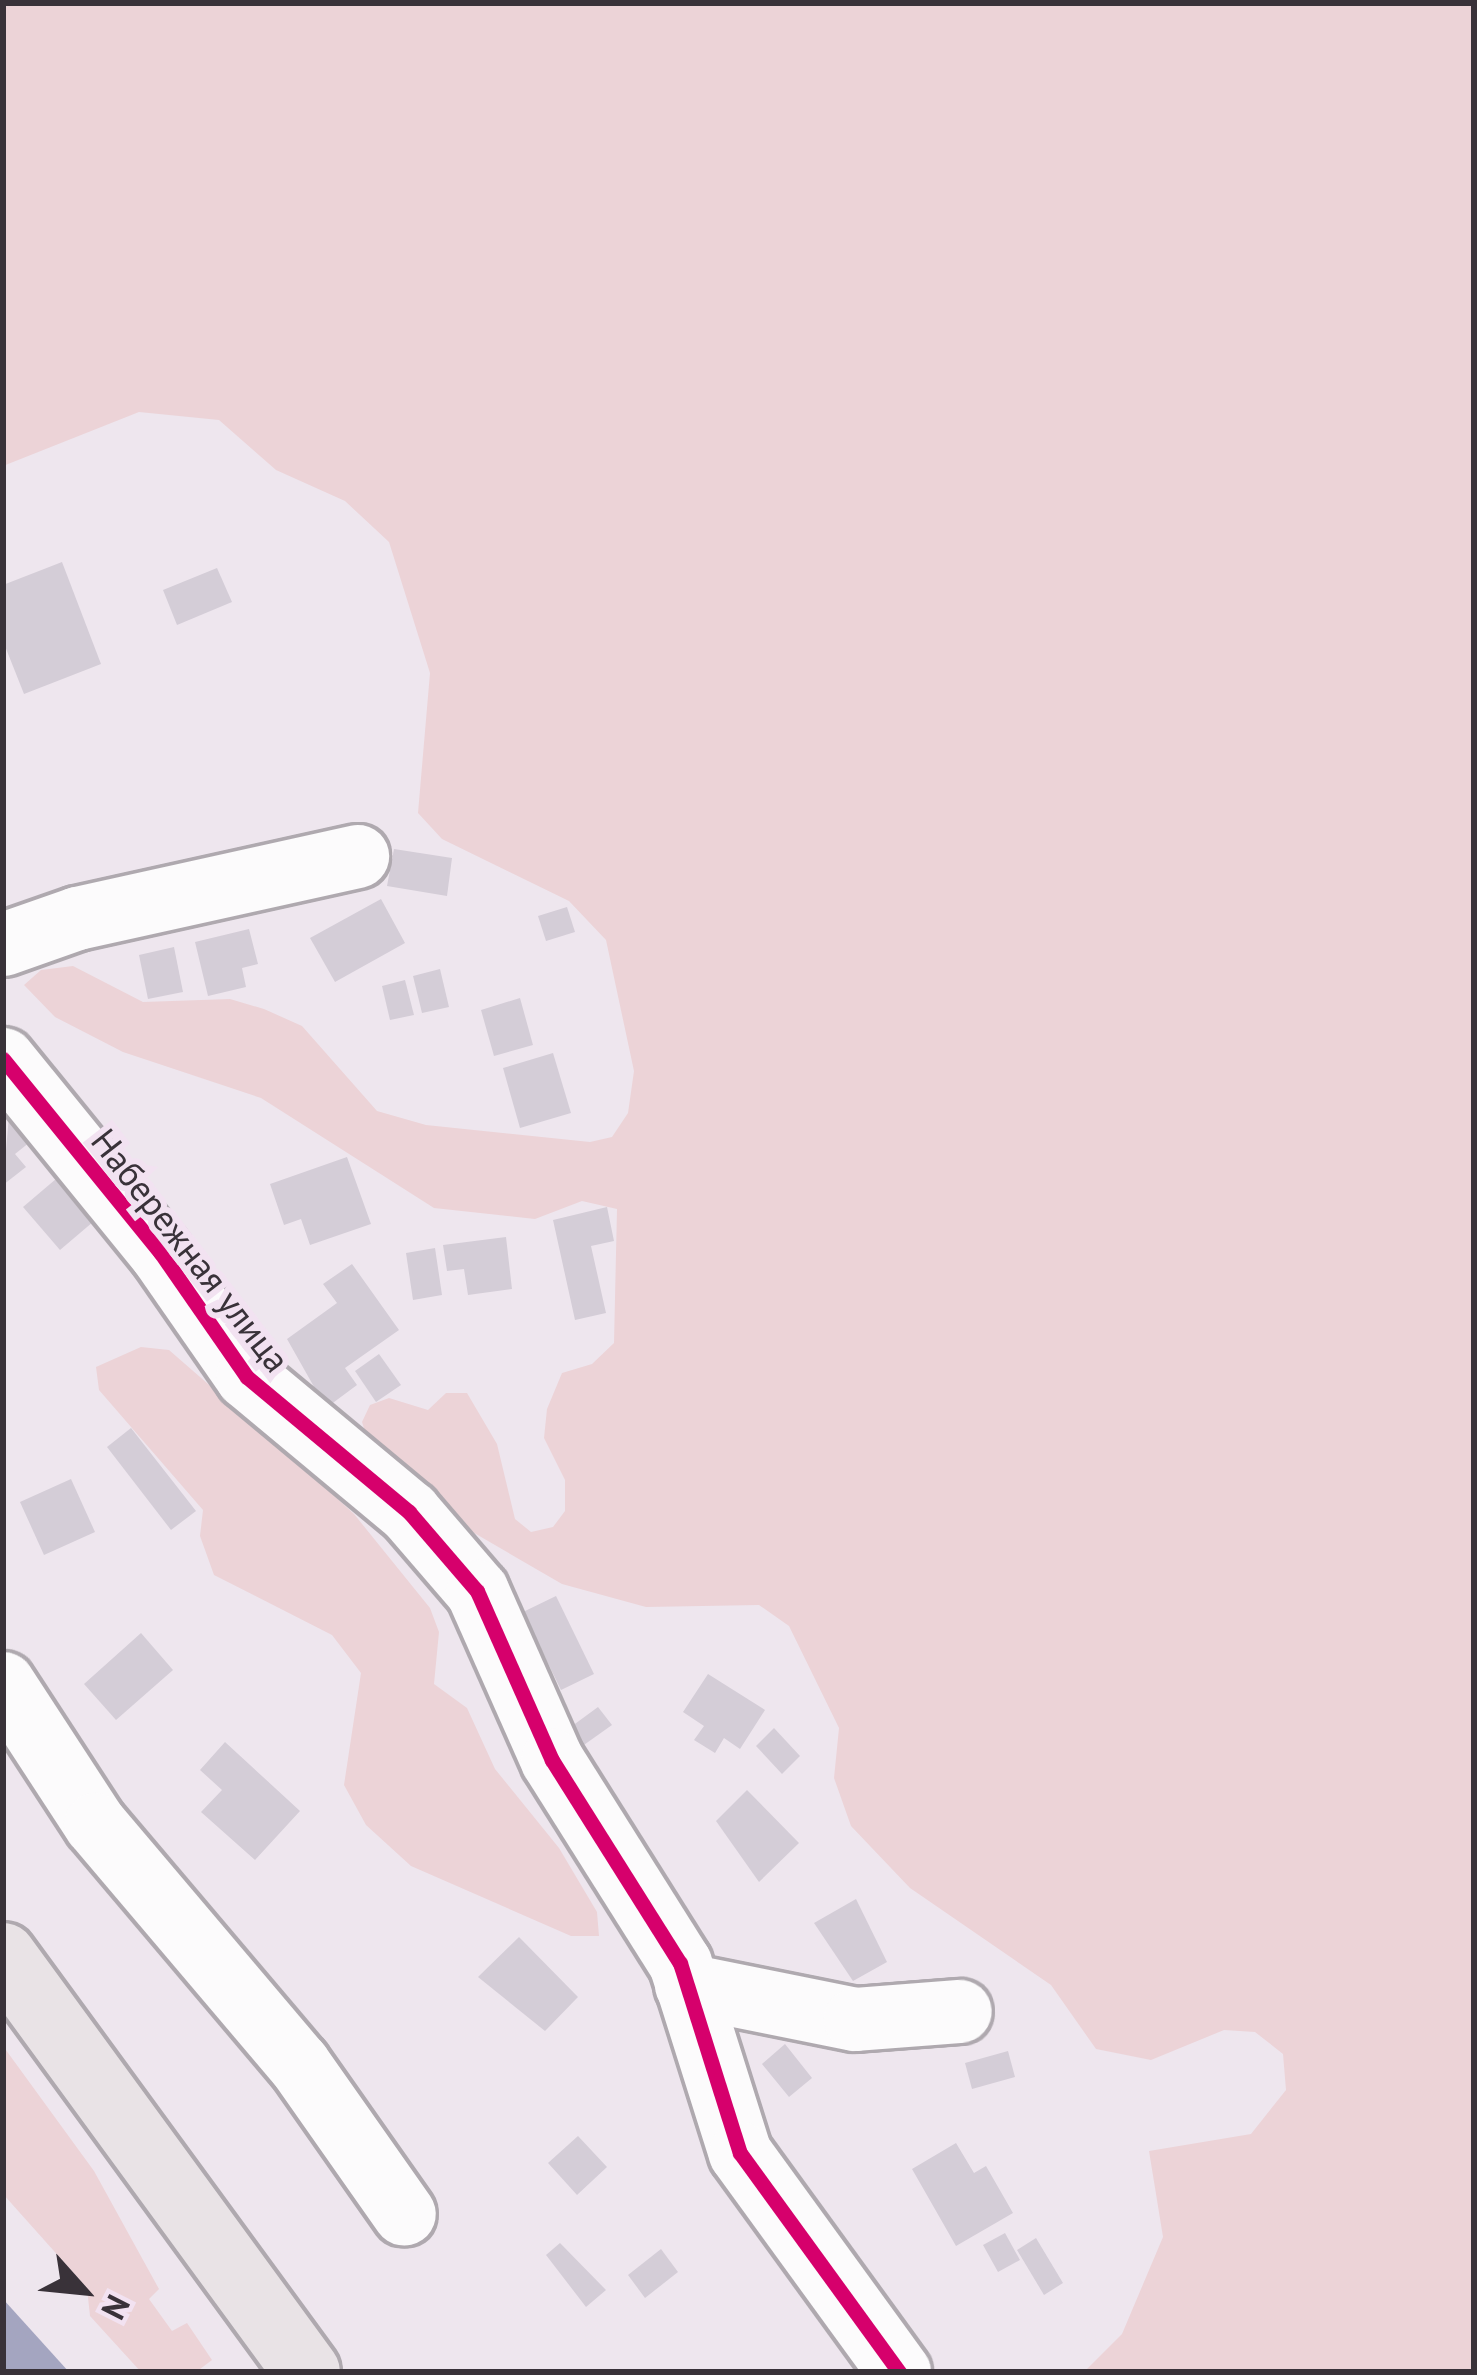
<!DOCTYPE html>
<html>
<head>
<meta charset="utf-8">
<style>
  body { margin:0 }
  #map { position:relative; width:1477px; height:2375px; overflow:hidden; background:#eee6ee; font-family:"PT Sans",sans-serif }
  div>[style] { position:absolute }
  .green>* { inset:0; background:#ecd3d7 }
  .water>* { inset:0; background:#a4a5c0 }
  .building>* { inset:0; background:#d4cdd7 }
  .roads { filter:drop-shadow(3px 0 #afa9af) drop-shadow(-3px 0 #afa9af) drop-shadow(0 3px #afa9af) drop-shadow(0 -3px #afa9af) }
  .minor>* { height:63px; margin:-31.5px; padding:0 31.5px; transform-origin:31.5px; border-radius:31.5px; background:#fcfbfc }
  .major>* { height:66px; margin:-33px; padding:0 33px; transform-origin:33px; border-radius:33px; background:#e9e3e6 }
  .cycleway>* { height:15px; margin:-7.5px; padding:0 7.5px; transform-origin:7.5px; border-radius:7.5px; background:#d6006c }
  span { translate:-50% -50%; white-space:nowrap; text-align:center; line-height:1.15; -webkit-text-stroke:12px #f2e2f1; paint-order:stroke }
  .street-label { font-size:36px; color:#393239 }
  .frame { position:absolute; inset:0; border:6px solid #393239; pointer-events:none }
  .north { position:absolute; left:24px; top:2231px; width:120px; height:120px; -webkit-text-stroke:9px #f2e2f1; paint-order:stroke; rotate:117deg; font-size:33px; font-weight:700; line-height:48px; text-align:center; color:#393239 }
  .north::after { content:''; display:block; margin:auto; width:42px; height:54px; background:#393239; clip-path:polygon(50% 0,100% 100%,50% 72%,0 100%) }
</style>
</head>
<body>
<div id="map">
  <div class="green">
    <i style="clip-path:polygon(3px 3px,1474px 3px,1474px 2372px,1084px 2372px,1122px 2334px,1163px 2237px,1149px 2151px,1251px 2134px,1286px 2090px,1283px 2054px,1255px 2032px,1224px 2030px,1151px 2060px,1096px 2049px,1051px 1985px,910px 1888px,851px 1826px,834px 1778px,839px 1728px,789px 1626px,759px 1605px,646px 1607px,562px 1584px,457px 1523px,369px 1444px,362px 1422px,370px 1405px,389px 1398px,428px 1410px,446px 1393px,467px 1393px,497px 1444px,515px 1519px,531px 1532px,553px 1527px,565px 1511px,565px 1480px,544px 1438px,547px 1409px,562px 1373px,592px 1364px,614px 1343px,617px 1209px,582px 1201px,535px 1219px,434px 1208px,261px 1098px,123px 1052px,55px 1017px,24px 985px,41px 970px,73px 966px,143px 1002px,230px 999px,264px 1009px,302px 1026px,377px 1111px,426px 1125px,590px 1142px,612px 1137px,628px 1113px,634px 1071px,606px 940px,569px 901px,442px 839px,418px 813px,430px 673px,389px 542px,345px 501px,276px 470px,219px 420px,139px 412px,3px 466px)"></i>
    <i style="clip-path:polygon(141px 1347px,169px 1350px,292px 1457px,354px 1514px,430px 1608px,439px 1632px,434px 1684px,467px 1708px,495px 1769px,559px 1848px,597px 1912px,599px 1936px,571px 1936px,411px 1866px,366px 1825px,344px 1785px,361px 1673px,332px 1635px,214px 1575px,200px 1536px,203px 1510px,99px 1390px,96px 1367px)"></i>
    <i style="clip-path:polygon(3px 2046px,94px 2171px,159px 2289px,149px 2299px,172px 2331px,187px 2323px,212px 2360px,196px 2372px,141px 2372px,90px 2316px,87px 2288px,3px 2194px)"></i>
  </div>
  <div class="water">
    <i style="clip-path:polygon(3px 2299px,69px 2372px,3px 2372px)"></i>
  </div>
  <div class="building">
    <i style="clip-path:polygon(62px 562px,101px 664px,24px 694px,3px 641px,3px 585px)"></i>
    <i style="clip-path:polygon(217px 568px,232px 602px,177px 625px,163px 590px)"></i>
    <i style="clip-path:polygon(394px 849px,452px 858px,447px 896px,387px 886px)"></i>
    <i style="clip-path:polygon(381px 899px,405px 943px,335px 982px,310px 938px)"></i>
    <i style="clip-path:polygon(567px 907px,575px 932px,546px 941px,538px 916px)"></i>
    <i style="clip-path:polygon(249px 929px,258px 964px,242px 968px,246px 987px,208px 996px,195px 942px)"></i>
    <i style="clip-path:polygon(174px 947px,183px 992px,148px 999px,139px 955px)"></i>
    <i style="clip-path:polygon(440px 969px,449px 1007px,422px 1013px,413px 976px)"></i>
    <i style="clip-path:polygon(405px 980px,414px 1015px,390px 1020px,382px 986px)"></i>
    <i style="clip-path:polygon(520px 998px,533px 1045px,494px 1056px,481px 1010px)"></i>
    <i style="clip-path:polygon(553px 1053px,571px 1113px,520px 1128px,503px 1068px)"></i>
    <i style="clip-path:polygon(10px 1104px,35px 1138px,15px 1154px,26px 1167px,3px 1185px)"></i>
    <i style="clip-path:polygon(347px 1157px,371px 1224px,310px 1245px,301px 1219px,284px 1225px,270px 1184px)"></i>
    <i style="clip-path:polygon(63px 1173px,100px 1216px,60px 1250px,23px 1207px)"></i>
    <i style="clip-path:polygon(607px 1207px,614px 1241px,591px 1246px,606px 1313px,575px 1320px,553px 1220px)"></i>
    <i style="clip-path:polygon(506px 1237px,512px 1289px,468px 1295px,464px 1269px,447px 1271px,443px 1245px)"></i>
    <i style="clip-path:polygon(435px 1248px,442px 1295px,413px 1300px,406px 1253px)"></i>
    <i style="clip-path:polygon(352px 1264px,399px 1330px,345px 1368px,357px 1385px,326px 1408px,287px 1339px,337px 1303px,323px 1284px)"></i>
    <i style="clip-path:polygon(379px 1354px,401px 1385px,376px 1402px,355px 1371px)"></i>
    <i style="clip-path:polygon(131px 1428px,196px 1511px,171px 1530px,107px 1447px)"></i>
    <i style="clip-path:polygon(71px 1479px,95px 1532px,44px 1555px,20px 1502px)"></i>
    <i style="clip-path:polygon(556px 1596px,594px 1674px,561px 1690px,523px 1612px)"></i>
    <i style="clip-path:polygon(141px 1633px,173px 1670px,116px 1720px,84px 1684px)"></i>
    <i style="clip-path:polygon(708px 1674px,765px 1710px,740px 1749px,724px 1738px,715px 1753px,694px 1740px,704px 1726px,683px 1712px)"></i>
    <i style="clip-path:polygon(598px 1707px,612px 1725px,581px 1747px,568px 1729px)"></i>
    <i style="clip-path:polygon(774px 1728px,800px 1756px,782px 1774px,756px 1746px)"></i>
    <i style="clip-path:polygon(225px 1742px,300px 1811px,255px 1860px,201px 1812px,222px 1790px,200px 1770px)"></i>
    <i style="clip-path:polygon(747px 1790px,799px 1843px,759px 1882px,716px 1821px)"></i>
    <i style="clip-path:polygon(856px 1899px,887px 1962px,853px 1981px,814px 1923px)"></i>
    <i style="clip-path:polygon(519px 1937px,578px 1997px,545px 2031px,478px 1977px)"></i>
    <i style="clip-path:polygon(785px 2044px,812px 2078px,789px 2097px,762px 2064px)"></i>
    <i style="clip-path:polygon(1008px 2051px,1015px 2077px,972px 2089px,965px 2063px)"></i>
    <i style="clip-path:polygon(578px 2136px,607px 2167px,577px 2195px,548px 2163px)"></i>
    <i style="clip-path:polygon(956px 2143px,974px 2173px,986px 2166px,1013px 2213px,956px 2246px,912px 2169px)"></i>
    <i style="clip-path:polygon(1005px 2233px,1020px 2260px,998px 2272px,983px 2245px)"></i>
    <i style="clip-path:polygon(1036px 2238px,1063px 2283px,1044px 2295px,1017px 2250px)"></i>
    <i style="clip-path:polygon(560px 2243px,606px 2290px,586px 2307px,546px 2255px)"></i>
    <i style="clip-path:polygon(661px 2249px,678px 2272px,645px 2298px,628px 2275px)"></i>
  </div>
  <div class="roads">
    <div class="minor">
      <i style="left:3px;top:944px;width:78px;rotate:-19.4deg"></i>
      <i style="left:77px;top:918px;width:287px;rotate:-12.5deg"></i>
      <i style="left:3px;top:1059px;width:249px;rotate:50.9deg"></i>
      <i style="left:160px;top:1252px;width:152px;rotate:55.2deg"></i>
      <i style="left:247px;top:1377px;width:211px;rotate:39.8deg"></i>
      <i style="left:409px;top:1512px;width:104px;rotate:49.3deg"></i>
      <i style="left:477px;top:1591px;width:185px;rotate:66.1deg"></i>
      <i style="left:552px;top:1760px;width:240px;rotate:57.8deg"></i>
      <i style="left:680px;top:1963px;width:199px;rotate:72.5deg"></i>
      <i style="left:740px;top:2153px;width:271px;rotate:54deg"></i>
      <i style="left:3px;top:1683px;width:168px;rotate:56.9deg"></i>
      <i style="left:95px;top:1824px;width:314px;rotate:49.7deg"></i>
      <i style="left:298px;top:2063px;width:184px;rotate:54.9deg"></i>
      <i style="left:686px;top:1985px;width:172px;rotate:11.4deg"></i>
      <i style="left:855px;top:2019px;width:105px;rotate:-4.4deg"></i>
    </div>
    <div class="major">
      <i style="left:3px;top:1956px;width:515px;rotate:53.84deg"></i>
    </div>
  </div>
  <div class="cycleway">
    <i style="left:3px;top:1059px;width:249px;rotate:50.9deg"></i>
    <i style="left:160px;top:1252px;width:152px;rotate:55.2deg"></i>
    <i style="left:247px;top:1377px;width:211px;rotate:39.8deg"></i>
    <i style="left:409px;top:1512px;width:104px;rotate:49.3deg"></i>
    <i style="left:477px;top:1591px;width:185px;rotate:66.1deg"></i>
    <i style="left:552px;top:1760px;width:240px;rotate:57.8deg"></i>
    <i style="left:680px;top:1963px;width:199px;rotate:72.5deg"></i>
    <i style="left:740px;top:2153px;width:271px;rotate:54deg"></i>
  </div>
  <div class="street-label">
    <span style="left:191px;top:1250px;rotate:52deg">Набережная улица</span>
  </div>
  <div class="frame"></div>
  <div class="north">N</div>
</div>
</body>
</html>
